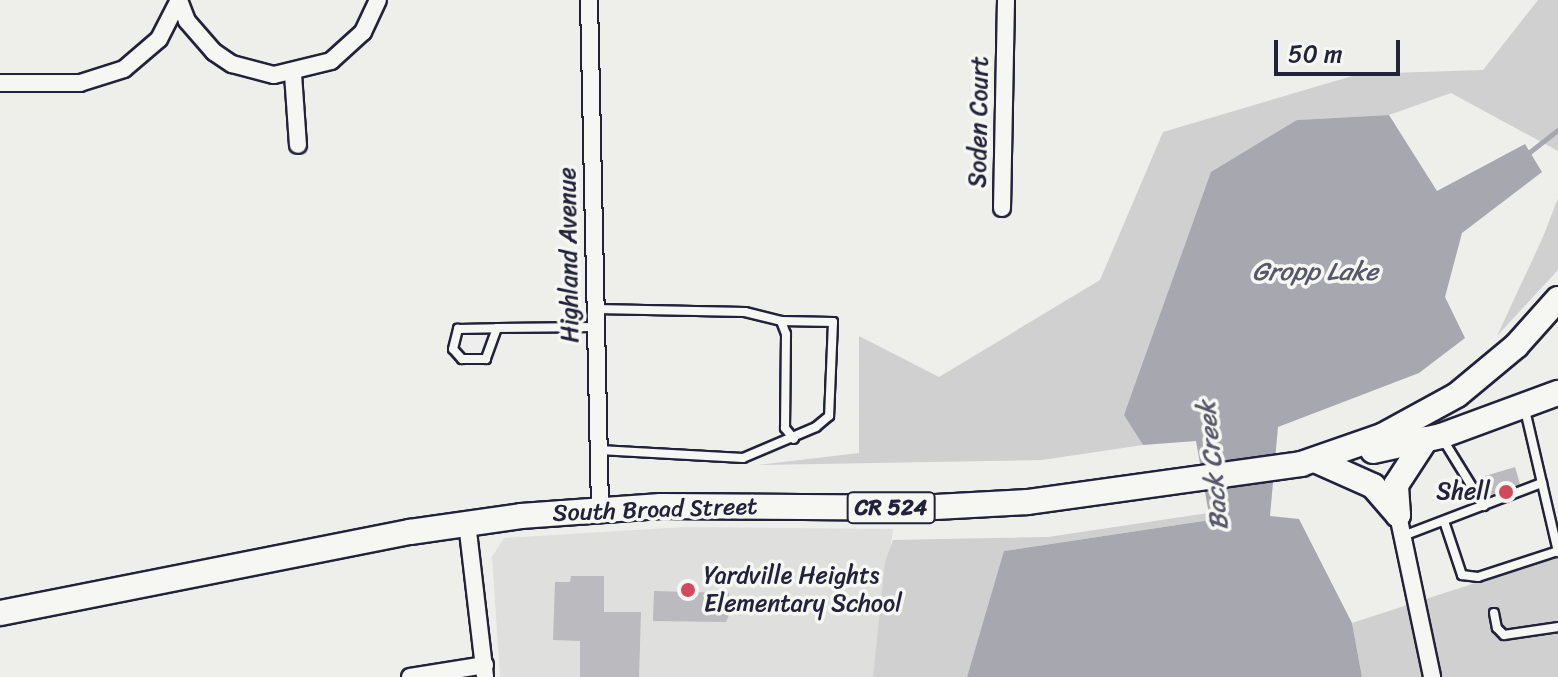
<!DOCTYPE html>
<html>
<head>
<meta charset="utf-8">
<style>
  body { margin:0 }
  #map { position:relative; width:1558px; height:677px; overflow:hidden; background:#eeeeeb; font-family:Sriracha,sans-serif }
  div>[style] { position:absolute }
  .built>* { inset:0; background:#dfdfde }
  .green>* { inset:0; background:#d0d0d1 }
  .water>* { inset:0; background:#a7a7af }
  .stream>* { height:5px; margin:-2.5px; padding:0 2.5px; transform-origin:2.5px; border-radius:2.5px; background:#a7a7af }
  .building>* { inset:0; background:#bbbbbf }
  .roads { filter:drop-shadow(2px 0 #22223b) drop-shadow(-2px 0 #22223b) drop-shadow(0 2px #22223b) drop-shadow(0 -2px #22223b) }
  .lane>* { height:8px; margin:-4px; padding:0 4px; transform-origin:4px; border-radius:4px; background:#f6f6f2 }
  .street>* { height:16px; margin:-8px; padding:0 8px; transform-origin:8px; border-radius:8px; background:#f6f6f2 }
  .primary>* { height:24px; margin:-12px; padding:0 12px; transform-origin:12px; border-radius:12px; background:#f6f6f2 }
  .dots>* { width:22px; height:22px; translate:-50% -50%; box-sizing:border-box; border:4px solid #f6f6f2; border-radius:50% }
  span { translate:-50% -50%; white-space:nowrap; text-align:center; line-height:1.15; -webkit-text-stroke:7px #f6f6f2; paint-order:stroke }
  .shield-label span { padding:2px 6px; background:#f6f6f2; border:2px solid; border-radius:6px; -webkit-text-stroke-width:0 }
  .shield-label { font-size:22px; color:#22223b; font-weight:700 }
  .street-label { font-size:24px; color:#22223b }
  .poi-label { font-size:24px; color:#22223b }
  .right { translate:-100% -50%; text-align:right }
  .left { translate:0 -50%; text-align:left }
  .water-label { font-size:26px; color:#575769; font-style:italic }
  .scale { position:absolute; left:1274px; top:40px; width:126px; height:36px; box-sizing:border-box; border:4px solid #22223b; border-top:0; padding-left:10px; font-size:24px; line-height:28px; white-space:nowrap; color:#22223b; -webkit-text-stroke:6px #f6f6f2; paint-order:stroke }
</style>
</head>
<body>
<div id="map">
  <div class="built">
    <i style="clip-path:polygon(684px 527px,893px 529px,873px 677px,500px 677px,492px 557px,504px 538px)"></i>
  </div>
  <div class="green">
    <i style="clip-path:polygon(1538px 0,1558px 0,1558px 151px,1451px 93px,1389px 115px,1297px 120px,1124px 414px,1143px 445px,1042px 460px,758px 465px,859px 453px,859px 336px,939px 377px,1100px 280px,1163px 132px,1359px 74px,1483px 70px)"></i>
    <i style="clip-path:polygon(1558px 198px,1558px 270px,1497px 336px,1543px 237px)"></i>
    <i style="clip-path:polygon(1208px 513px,1210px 520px,1005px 551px,967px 677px,873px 677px,885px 562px,893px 540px,1048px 537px)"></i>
    <i style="clip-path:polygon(1558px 556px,1558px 677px,1362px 677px,1352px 623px)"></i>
  </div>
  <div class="water">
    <i style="clip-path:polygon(1389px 115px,1437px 191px,1525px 144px,1542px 172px,1462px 233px,1445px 297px,1465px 338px,1419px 373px,1278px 427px,1270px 516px,1299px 519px,1352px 623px,1362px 677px,967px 677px,1004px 551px,1210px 520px,1196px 441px,1143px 445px,1124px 415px,1211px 172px,1297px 120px)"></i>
  </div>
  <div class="stream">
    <i style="left:1527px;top:154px;width:39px;rotate:-38deg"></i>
  </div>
  <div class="building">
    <i style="clip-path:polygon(1515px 467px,1520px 484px,1491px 495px,1485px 476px)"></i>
    <i style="clip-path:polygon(571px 576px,604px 576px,604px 612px,641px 612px,639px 677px,580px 677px,580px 641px,553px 640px,555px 582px,570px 582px)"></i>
    <i style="clip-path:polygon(654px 591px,729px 593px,729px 615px,726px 622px,653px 621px)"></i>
  </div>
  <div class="roads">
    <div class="lane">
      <i style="left:596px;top:309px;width:149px;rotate:1.2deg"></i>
      <i style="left:745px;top:312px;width:37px;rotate:14deg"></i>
      <i style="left:781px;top:321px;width:52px;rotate:1.1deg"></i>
      <i style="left:833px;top:322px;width:94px;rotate:92.4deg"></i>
      <i style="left:829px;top:416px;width:17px;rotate:140deg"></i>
      <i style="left:816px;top:427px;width:79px;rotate:157deg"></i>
      <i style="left:743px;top:458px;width:144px;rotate:-176.8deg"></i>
      <i style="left:781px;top:321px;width:14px;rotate:69deg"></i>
      <i style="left:786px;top:334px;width:94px;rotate:90.6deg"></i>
      <i style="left:785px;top:428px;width:14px;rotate:51deg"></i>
      <i style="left:497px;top:328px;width:33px;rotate:110deg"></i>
      <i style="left:486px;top:359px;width:24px;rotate:180deg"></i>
      <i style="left:462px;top:359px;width:13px;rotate:-132deg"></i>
      <i style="left:453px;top:349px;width:21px;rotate:-76deg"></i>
      <i style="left:458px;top:329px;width:39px;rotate:-1deg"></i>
      <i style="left:497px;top:328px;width:98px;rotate:-0.6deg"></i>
      <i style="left:1525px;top:410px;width:146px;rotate:76.9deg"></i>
      <i style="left:1442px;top:438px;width:80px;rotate:58.3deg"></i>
      <i style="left:1444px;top:521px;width:57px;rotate:71.6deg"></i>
      <i style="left:1462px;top:575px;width:16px;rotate:7deg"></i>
      <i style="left:1478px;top:577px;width:84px;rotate:-18deg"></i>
      <i style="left:1403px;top:536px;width:149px;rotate:-20.9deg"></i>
      <i style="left:1494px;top:613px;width:15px;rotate:79deg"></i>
      <i style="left:1497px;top:628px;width:10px;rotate:45deg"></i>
      <i style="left:1504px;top:635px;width:55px;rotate:-8.4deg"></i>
    </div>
    <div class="street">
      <i style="left:179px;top:0;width:22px;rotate:69deg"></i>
      <i style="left:187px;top:21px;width:41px;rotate:48.9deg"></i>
      <i style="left:214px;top:52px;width:22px;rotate:34deg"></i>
      <i style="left:232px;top:64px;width:43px;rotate:14.7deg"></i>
      <i style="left:274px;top:75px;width:59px;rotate:-13.8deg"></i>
      <i style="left:331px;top:61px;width:43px;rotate:-42.2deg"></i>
      <i style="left:363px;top:32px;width:35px;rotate:-65deg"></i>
      <i style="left:589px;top:0;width:509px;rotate:88.76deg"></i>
      <i style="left:293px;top:74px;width:71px;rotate:86deg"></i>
      <i style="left:0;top:83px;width:80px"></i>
      <i style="left:80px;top:83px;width:46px;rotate:-17.7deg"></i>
      <i style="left:124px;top:69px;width:46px;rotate:-40.6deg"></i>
      <i style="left:159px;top:39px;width:44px;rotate:-62.9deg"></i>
      <i style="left:1002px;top:208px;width:208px;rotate:-88.9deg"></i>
      <i style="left:1398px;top:515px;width:166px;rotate:78.1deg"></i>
      <i style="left:467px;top:523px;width:155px;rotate:83.3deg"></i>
      <i style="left:410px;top:677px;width:76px;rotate:-9.1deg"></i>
    </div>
    <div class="primary">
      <i style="left:1373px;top:451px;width:70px;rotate:-12.4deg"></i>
      <i style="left:1441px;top:436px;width:125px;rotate:-20.2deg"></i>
      <i style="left:1315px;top:460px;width:64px;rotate:24.1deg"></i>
      <i style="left:1373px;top:486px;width:38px;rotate:49deg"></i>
      <i style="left:1398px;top:515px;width:30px;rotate:-94deg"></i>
      <i style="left:1396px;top:485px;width:55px;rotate:-56.9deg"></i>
      <i style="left:0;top:613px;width:418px;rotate:-11.2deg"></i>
      <i style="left:410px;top:532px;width:112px;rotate:-8.2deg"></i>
      <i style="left:521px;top:516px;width:140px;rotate:-4.1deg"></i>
      <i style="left:661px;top:506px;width:256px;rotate:0.4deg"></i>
      <i style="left:917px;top:508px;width:111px;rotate:-3.1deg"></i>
      <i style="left:1028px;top:502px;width:276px;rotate:-7.9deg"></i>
      <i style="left:1301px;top:464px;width:86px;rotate:-19.1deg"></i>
      <i style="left:1382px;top:436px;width:85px;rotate:-28.7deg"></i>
      <i style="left:1457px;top:395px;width:77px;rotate:-39.7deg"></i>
      <i style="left:1516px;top:346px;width:63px;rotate:-48.2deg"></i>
    </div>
  </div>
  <div class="dots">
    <i style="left:1506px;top:492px;background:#d1495b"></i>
    <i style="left:688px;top:590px;background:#d1495b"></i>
  </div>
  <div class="shield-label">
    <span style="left:891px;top:508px">CR 524</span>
  </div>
  <div class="street-label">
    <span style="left:979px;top:122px;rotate:-89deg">Soden Court</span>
    <span style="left:569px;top:255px;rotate:-91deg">Highland Avenue</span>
    <span style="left:655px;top:510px;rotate:-2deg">South Broad Street</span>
  </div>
  <div class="poi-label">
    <span class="right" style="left:1490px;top:492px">Shell</span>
    <span class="left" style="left:704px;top:590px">Yardville Heights<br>Elementary School</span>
  </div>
  <div class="water-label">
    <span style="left:1315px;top:272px">Gropp Lake</span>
    <span style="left:1213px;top:466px;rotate:-96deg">Back Creek</span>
  </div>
  <div class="scale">50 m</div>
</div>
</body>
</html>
